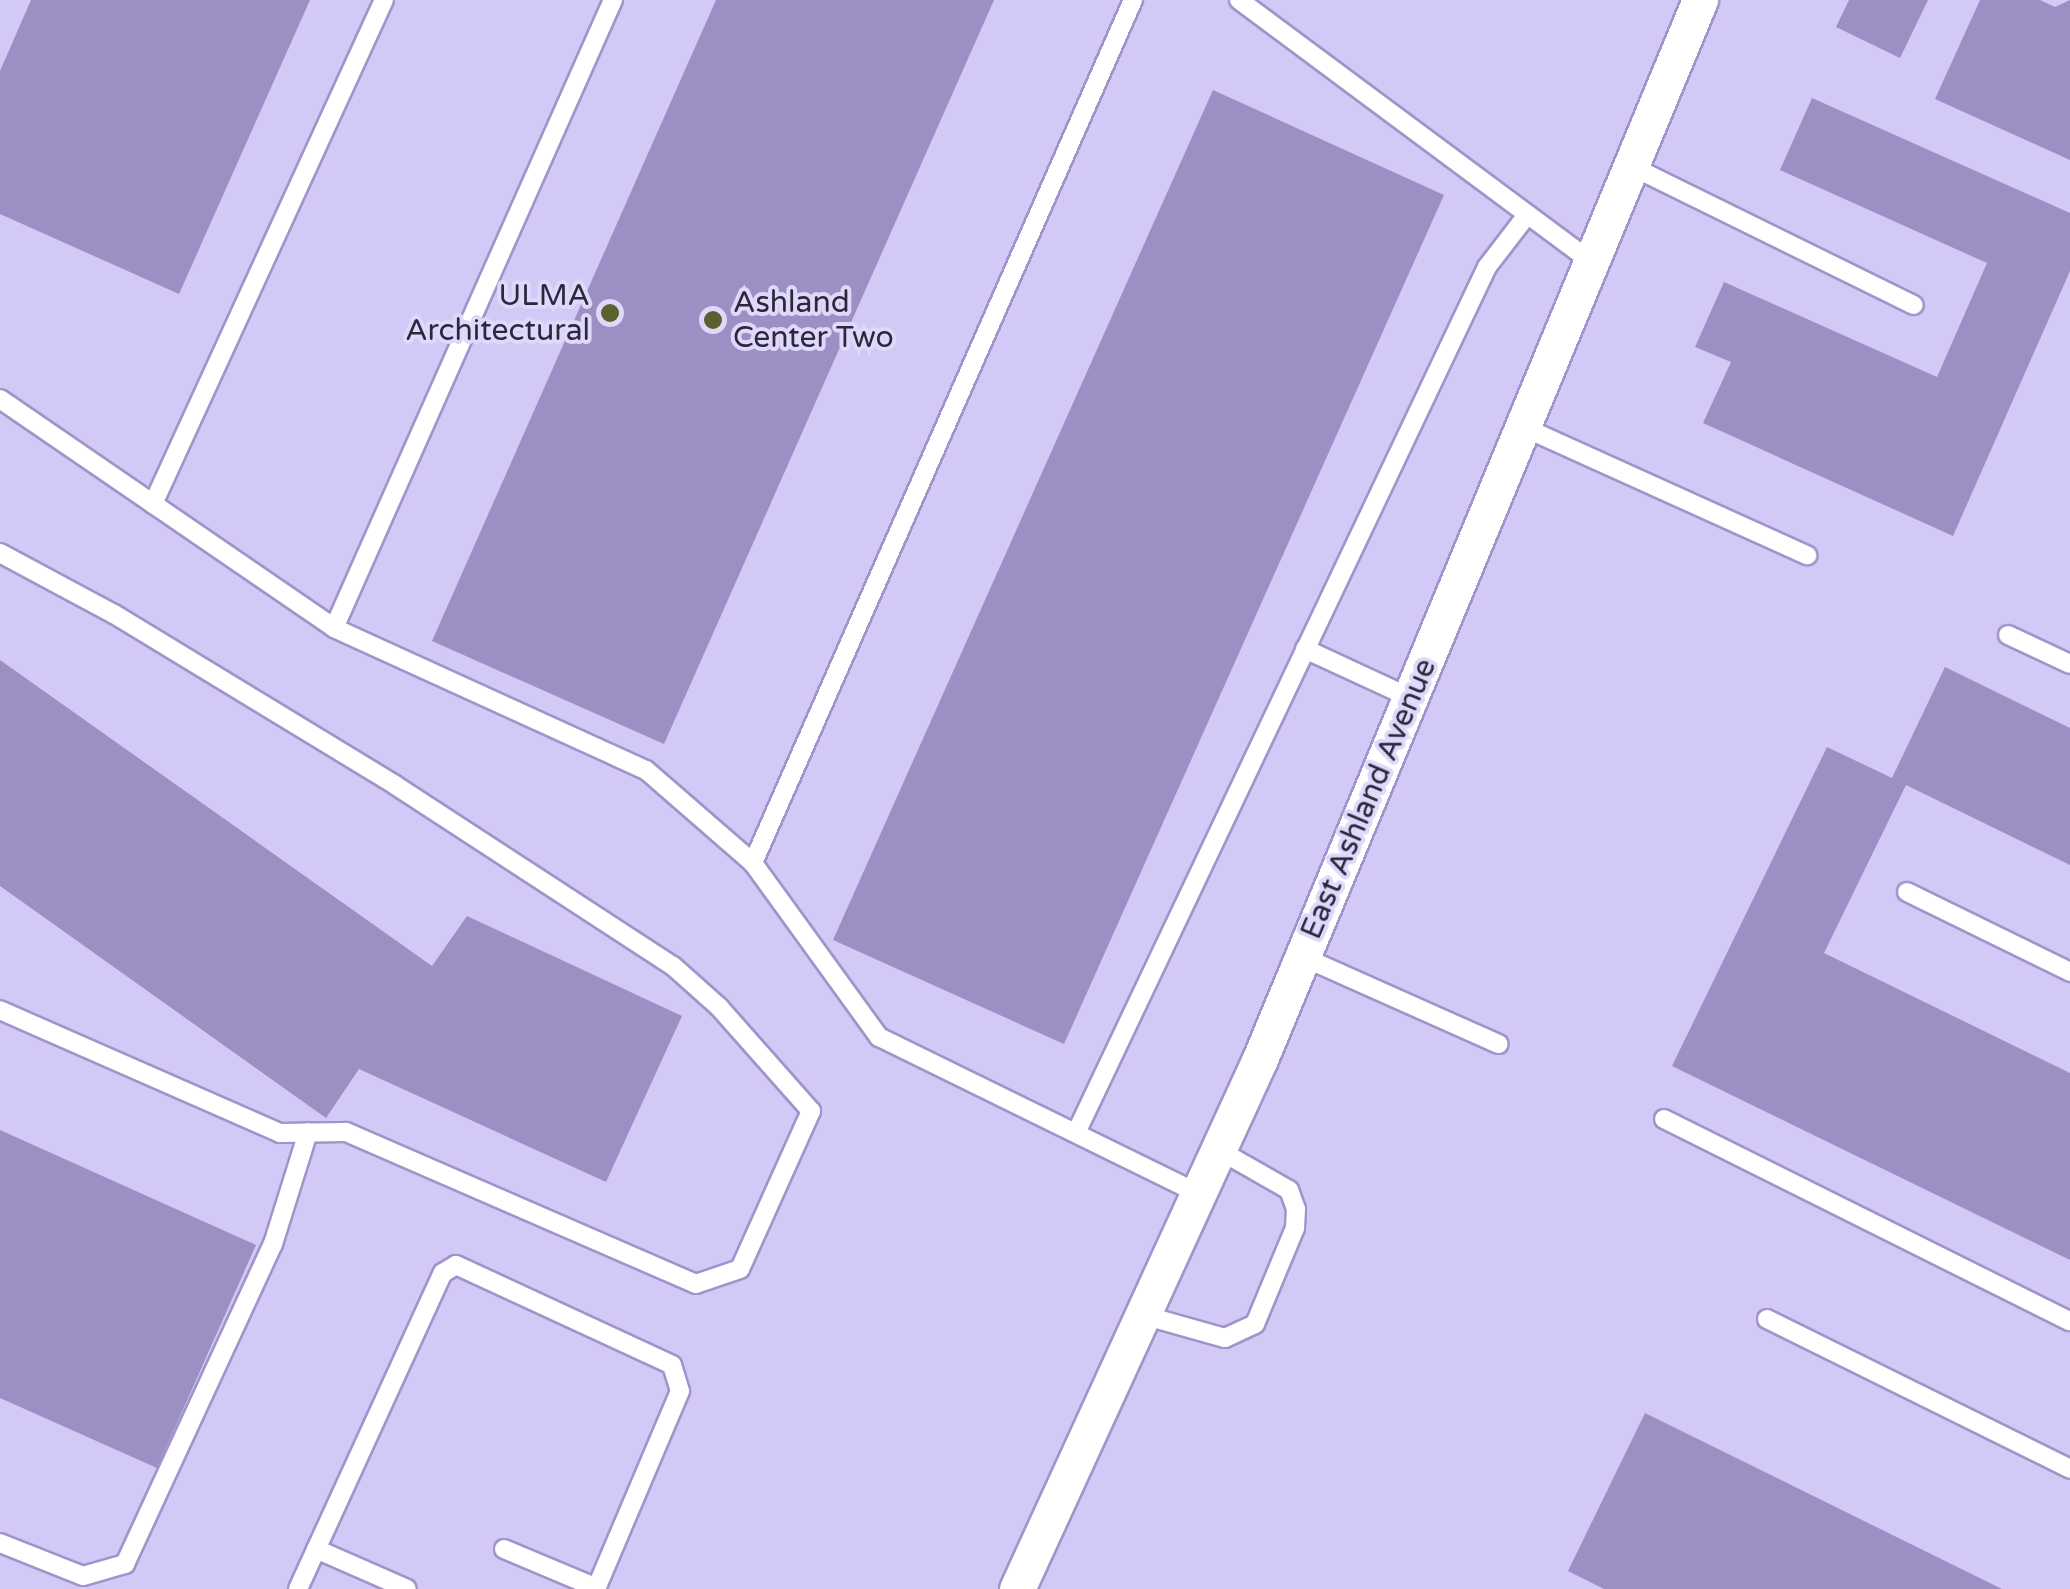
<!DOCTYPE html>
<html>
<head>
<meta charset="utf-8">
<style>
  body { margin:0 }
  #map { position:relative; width:2070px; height:1589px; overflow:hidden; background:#d2c9f6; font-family:"Varela Round",sans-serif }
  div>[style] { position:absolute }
  .building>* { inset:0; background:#9b8fc4 }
  .roads { filter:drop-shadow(2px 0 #a094ca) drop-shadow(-2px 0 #a094ca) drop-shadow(0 2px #a094ca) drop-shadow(0 -2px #a094ca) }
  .service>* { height:18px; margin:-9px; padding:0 9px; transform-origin:9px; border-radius:9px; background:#fff }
  .minor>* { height:35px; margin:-17.5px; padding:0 17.5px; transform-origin:17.5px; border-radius:17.5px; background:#fff }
  .dots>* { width:28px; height:28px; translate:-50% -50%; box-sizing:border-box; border:5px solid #dfd8fa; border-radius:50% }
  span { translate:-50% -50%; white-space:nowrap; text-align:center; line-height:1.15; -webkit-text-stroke:8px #dfd8fa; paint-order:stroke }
  .poi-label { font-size:30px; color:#2c273c }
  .right { translate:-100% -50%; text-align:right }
  .left { translate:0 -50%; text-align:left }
  .street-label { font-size:30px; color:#2c273c }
</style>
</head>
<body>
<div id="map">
  <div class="building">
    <i style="clip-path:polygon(31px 0,310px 0,179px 294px,0 214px,0 71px)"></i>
    <i style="clip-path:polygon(716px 0,994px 0,664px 744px,432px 641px)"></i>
    <i style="clip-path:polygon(1849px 0,1928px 0,1900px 58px,1836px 27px)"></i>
    <i style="clip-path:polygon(1980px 0,2040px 0,2055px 7px,2070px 0,2070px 160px,1935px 99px)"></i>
    <i style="clip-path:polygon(1213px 90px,1444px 195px,1064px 1044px,833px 940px)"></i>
    <i style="clip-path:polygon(1812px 98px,2070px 213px,2070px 271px,1953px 536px,1703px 423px,1731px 362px,1695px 347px,1724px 282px,1937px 377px,1987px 263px,1780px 170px)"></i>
    <i style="clip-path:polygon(0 660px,432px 966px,467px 916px,682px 1016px,606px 1182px,359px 1069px,326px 1118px,0 886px)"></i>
    <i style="clip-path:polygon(1945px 667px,2070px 728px,2070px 865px,1906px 785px,1824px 953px,2070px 1073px,2070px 1260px,1672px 1066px,1827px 747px,1892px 778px)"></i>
    <i style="clip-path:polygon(0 1130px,256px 1245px,157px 1468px,0 1398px)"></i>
    <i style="clip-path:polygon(1645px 1413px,2002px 1589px,1604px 1589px,1568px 1571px)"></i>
  </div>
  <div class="roads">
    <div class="service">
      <i style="left:1133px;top:0;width:943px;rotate:113.77deg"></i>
      <i style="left:753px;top:863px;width:215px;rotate:54.1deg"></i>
      <i style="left:879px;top:1037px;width:356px;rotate:26.1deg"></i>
      <i style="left:1239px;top:0;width:440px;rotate:36.6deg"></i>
      <i style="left:1631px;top:166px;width:315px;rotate:26.2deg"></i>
      <i style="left:0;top:399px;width:405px;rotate:34.4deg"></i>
      <i style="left:334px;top:628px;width:343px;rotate:24.5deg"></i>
      <i style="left:646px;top:770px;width:142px;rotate:41deg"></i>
      <i style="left:1523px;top:427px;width:312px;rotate:24.3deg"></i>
      <i style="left:153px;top:504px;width:554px;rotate:-65.38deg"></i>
      <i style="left:0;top:553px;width:129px;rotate:28.2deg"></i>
      <i style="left:114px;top:614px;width:329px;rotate:31.3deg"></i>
      <i style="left:395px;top:785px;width:332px;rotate:33.1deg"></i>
      <i style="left:673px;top:966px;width:62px;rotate:41.7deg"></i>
      <i style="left:719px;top:1007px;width:139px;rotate:48.5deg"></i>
      <i style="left:811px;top:1111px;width:173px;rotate:114.2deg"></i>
      <i style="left:740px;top:1269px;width:46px;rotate:161.2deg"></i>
      <i style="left:696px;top:1284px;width:382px;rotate:-156.5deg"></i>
      <i style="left:346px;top:1132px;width:66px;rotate:179.1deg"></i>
      <i style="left:280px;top:1133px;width:306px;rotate:-156.3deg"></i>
      <i style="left:334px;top:628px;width:687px;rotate:-66.05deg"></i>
      <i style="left:2008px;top:635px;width:68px;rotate:25.1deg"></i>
      <i style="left:1305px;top:649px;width:117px;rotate:24.8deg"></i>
      <i style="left:1907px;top:892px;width:182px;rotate:26.1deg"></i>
      <i style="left:1303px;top:957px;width:214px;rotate:24deg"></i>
      <i style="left:1664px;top:1119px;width:453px;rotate:26.5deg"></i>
      <i style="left:1076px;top:1133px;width:959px;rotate:-64.61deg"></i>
      <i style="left:1487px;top:267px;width:66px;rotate:-52.4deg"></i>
      <i style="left:1143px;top:1315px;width:85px;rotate:15.7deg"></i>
      <i style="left:1225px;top:1338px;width:33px;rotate:-25deg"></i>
      <i style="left:1255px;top:1324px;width:104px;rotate:-67.4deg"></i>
      <i style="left:1295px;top:1228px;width:19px;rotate:-87deg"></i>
      <i style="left:1296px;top:1209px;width:20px;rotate:-110deg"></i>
      <i style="left:1289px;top:1190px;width:81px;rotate:-150.3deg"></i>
      <i style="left:1767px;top:1319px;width:338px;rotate:26.3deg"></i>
      <i style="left:0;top:1543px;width:89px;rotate:21.7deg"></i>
      <i style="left:83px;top:1576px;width:44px;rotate:-15.9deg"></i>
      <i style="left:125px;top:1564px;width:353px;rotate:-65.2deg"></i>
      <i style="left:273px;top:1244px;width:117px;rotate:-72.6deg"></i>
      <i style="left:316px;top:1549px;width:99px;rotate:23.7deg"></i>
      <i style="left:504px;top:1549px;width:101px;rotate:22.8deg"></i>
      <i style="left:298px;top:1589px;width:348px;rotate:-65.4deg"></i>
      <i style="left:443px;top:1273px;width:15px;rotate:-32deg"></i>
      <i style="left:456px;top:1265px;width:238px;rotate:24.8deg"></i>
      <i style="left:672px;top:1365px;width:27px;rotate:73deg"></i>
      <i style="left:680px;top:1391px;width:215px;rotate:113deg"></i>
    </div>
    <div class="minor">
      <i style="left:1017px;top:1589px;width:583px;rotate:-65.37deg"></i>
      <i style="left:1260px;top:1059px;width:1147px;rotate:-67.44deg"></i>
    </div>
  </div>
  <div class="dots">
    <i style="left:610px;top:313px;background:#5a602e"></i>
    <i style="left:713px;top:320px;background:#5a602e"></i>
  </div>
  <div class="poi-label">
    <span class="right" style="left:590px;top:313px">ULMA<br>Architectural</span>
    <span class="left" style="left:733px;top:320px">Ashland<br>Center Two</span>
  </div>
  <div class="street-label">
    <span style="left:1369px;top:799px;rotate:-67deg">East Ashland Avenue</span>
  </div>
</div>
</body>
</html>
